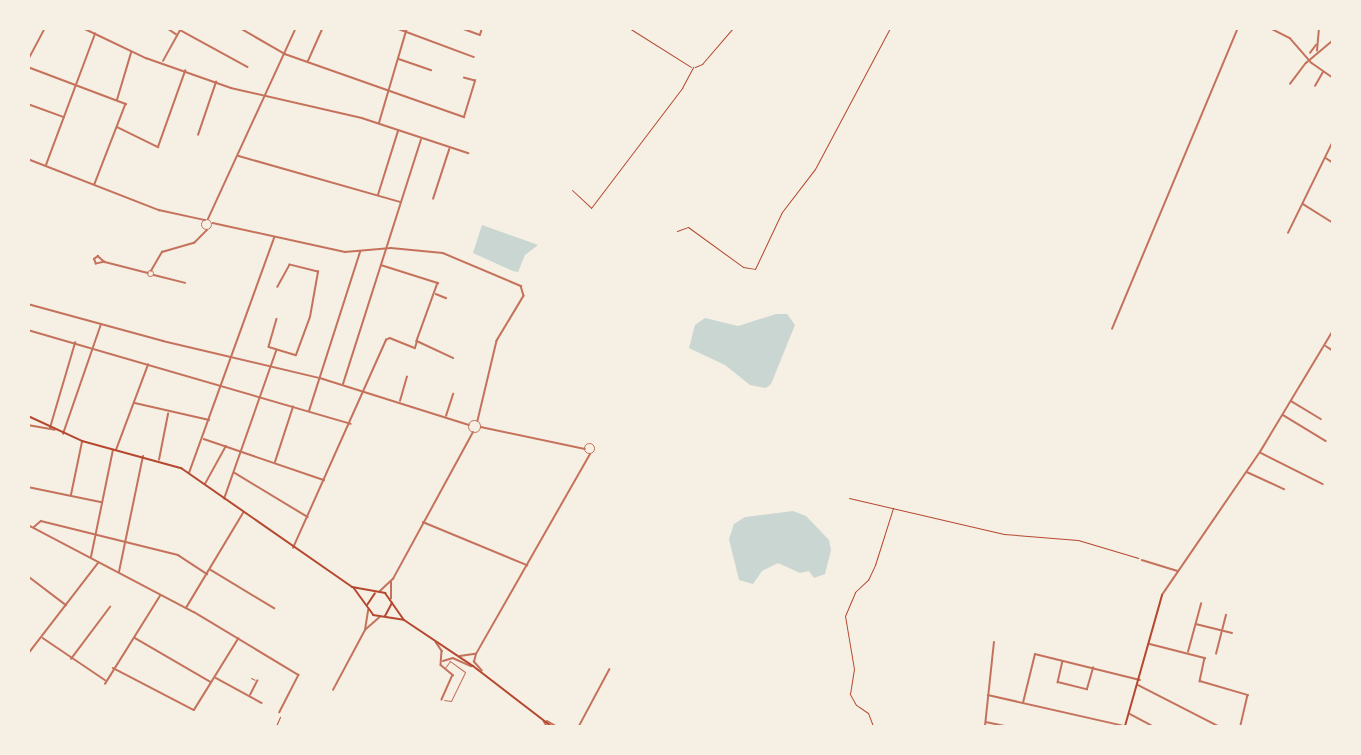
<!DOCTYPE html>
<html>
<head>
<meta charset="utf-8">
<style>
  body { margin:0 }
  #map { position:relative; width:1361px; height:755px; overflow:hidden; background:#f6efe4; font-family:"DejaVu Sans",sans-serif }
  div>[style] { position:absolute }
  .water>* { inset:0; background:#c9d6d2 }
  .path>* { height:1px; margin:-0.5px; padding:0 0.5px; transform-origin:0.5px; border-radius:0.5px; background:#b5482f }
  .service>* { height:1px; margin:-0.5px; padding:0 0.5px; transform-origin:0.5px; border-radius:0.5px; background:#c5725c }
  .minor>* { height:1.5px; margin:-0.75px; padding:0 0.75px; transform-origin:0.75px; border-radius:0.75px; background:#c5725c }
  .minor>.ring { margin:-0.75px; padding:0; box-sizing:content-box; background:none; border:1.5px solid #c5725c; border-radius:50% }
  .tertiary>* { height:1.5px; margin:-0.75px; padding:0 0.75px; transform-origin:0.75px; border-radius:0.75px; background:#c5725c }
  .tertiary>.ring { margin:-0.75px; padding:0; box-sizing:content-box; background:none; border:1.5px solid #c5725c; border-radius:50% }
  .secondary>* { height:2px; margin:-1px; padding:0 1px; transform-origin:1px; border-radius:1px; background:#b5482f }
  .primary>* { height:2px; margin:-1px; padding:0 1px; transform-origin:1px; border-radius:1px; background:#b5482f }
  span { translate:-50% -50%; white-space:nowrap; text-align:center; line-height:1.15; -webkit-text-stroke:5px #f6efe4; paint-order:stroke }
  .frame { position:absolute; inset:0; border:30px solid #f6efe4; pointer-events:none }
</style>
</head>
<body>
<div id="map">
  <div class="water">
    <i style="clip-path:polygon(482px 225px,538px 245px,525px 255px,518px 272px,513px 271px,473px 253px)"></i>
    <i style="clip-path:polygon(776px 314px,787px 314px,795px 325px,771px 384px,766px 388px,750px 385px,725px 365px,689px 348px,695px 325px,705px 318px,738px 326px)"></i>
    <i style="clip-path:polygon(793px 511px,806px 516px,829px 540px,831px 550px,825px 574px,814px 578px,809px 571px,800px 573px,778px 563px,762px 571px,753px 584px,739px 580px,729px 539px,734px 524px,745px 517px)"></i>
  </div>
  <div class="path">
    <i style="left:629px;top:28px;width:73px;rotate:32.2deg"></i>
    <i style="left:695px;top:67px;width:8px;rotate:-23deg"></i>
    <i style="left:702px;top:64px;width:48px;rotate:-49.3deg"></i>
    <i style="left:572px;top:190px;width:26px;rotate:43deg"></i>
    <i style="left:591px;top:208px;width:151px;rotate:-52.8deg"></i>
    <i style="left:682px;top:88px;width:24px;rotate:-62deg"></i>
    <i style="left:677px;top:231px;width:12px;rotate:-20deg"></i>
    <i style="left:688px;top:227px;width:68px;rotate:36deg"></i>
    <i style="left:743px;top:267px;width:12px;rotate:9deg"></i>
    <i style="left:755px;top:269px;width:63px;rotate:-64.7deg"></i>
    <i style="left:782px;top:212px;width:54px;rotate:-52.5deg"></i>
    <i style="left:815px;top:169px;width:160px;rotate:-62deg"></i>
    <i style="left:849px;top:498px;width:159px;rotate:13.1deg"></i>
    <i style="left:1004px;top:534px;width:74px;rotate:4.6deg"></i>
    <i style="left:1078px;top:540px;width:63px;rotate:16.7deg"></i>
    <i style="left:276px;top:726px;width:10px;rotate:-66deg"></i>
    <i style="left:873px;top:726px;width:14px;rotate:-111deg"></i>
    <i style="left:868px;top:713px;width:14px;rotate:-146deg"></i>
    <i style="left:856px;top:705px;width:13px;rotate:-119deg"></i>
    <i style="left:850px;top:694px;width:25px;rotate:-81deg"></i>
    <i style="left:854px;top:669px;width:54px;rotate:-99.6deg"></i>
    <i style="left:845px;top:616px;width:26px;rotate:-67deg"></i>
    <i style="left:855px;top:592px;width:18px;rotate:-43deg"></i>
    <i style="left:868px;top:580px;width:17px;rotate:-65deg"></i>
    <i style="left:875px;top:565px;width:60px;rotate:-72.5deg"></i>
  </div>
  <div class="service">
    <i style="left:251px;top:678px;width:4px;rotate:27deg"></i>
    <i style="left:444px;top:700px;width:7px;rotate:8deg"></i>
    <i style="left:451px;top:701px;width:32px;rotate:-64deg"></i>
    <i style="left:465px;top:672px;width:19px;rotate:-144deg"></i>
    <i style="left:450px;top:661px;width:9px;rotate:126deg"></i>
  </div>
  <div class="minor">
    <i style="left:83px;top:28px;width:70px;rotate:25.5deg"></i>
    <i style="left:146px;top:58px;width:90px;rotate:19.4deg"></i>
    <i style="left:231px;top:88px;width:134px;rotate:12.9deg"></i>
    <i style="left:362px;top:118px;width:112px;rotate:18.3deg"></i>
    <i style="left:167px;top:28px;width:11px;rotate:34deg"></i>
    <i style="left:240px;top:28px;width:52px;rotate:30deg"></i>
    <i style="left:285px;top:54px;width:190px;rotate:19.4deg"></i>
    <i style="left:464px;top:117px;width:38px;rotate:-73deg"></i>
    <i style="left:475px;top:81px;width:11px;rotate:-165deg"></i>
    <i style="left:396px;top:28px;width:83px;rotate:20.4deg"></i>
    <i style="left:461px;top:28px;width:20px;rotate:20deg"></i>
    <i style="left:480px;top:35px;width:7px;rotate:-74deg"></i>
    <i style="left:1270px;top:28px;width:22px;rotate:27deg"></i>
    <i style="left:1290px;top:38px;width:33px;rotate:49deg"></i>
    <i style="left:1312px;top:63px;width:24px;rotate:35deg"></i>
    <i style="left:180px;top:30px;width:77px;rotate:28.6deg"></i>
    <i style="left:1317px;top:51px;width:23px;rotate:-85deg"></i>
    <i style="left:1310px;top:53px;width:10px;rotate:-53deg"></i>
    <i style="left:399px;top:59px;width:34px;rotate:19deg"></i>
    <i style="left:28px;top:60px;width:36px;rotate:-62deg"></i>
    <i style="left:163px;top:61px;width:38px;rotate:-61deg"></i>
    <i style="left:308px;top:61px;width:36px;rotate:-66deg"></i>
    <i style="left:28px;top:67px;width:105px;rotate:20.7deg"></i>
    <i style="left:126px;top:104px;width:86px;rotate:111.2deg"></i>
    <i style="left:1290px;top:84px;width:26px;rotate:-53deg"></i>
    <i style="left:1306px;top:63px;width:34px;rotate:-40deg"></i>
    <i style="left:1315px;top:86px;width:16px;rotate:-60deg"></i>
    <i style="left:117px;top:100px;width:49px;rotate:-73.4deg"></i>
    <i style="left:28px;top:104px;width:38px;rotate:20deg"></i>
    <i style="left:379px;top:123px;width:99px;rotate:-73.6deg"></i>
    <i style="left:117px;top:127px;width:46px;rotate:26deg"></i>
    <i style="left:158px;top:147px;width:81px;rotate:-70.4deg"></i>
    <i style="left:198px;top:135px;width:56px;rotate:-71.2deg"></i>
    <i style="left:239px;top:156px;width:168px;rotate:15.9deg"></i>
    <i style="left:1326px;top:158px;width:7px;rotate:34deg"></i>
    <i style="left:28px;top:159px;width:141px;rotate:21.3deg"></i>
    <i style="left:159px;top:210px;width:47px;rotate:12.3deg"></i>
    <i style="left:46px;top:165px;width:140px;rotate:-69.5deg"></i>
    <i style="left:378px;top:195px;width:67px;rotate:-72.6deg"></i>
    <i style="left:433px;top:199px;width:52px;rotate:-71.9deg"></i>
    <i style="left:1303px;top:204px;width:34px;rotate:32deg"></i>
    <i style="left:1288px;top:233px;width:100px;rotate:-63.9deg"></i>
    <i style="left:105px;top:262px;width:9px;rotate:167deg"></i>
    <i style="left:96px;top:264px;width:5px;rotate:-112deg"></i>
    <i style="left:94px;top:259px;width:5px;rotate:-37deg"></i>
    <i style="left:98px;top:256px;width:9px;rotate:41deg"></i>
    <i style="left:105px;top:262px;width:44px;rotate:14.3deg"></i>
    <i style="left:381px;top:265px;width:60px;rotate:17.5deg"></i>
    <i style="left:438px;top:283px;width:62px;rotate:109.9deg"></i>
    <i style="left:417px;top:341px;width:40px;rotate:25deg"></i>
    <i class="ring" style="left:148px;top:271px;width:4.5px;height:4.5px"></i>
    <i style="left:151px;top:271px;width:22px;rotate:-60deg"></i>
    <i style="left:162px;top:252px;width:33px;rotate:-16deg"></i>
    <i style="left:194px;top:243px;width:18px;rotate:-45deg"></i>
    <i style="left:154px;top:275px;width:32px;rotate:14deg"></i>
    <i style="left:436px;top:294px;width:11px;rotate:22deg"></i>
    <i style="left:28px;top:304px;width:140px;rotate:15.3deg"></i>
    <i style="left:163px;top:341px;width:161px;rotate:13.3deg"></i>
    <i style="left:320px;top:378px;width:156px;rotate:17.5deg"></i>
    <i style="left:277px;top:319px;width:29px;rotate:106deg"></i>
    <i style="left:269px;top:347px;width:28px;rotate:17deg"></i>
    <i style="left:296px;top:355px;width:40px;rotate:-69.8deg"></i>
    <i style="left:310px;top:317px;width:46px;rotate:-79.9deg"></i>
    <i style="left:318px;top:272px;width:29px;rotate:-166deg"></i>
    <i style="left:290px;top:265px;width:25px;rotate:119deg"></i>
    <i style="left:1112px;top:329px;width:326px;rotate:-67.3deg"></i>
    <i style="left:28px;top:330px;width:336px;rotate:16.2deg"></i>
    <i style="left:1326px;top:346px;width:7px;rotate:34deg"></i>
    <i style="left:343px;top:384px;width:256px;rotate:-72.3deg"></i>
    <i style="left:400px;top:401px;width:25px;rotate:-74deg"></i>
    <i style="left:1291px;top:401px;width:35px;rotate:31deg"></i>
    <i style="left:135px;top:403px;width:76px;rotate:12.9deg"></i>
    <i style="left:309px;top:411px;width:167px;rotate:-72.2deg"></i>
    <i style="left:1283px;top:415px;width:50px;rotate:31.2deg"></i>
    <i style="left:446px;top:416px;width:23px;rotate:-72deg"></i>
    <i style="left:28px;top:425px;width:27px;rotate:10deg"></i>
    <i style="left:481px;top:427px;width:106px;rotate:11.9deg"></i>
    <i style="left:50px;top:428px;width:89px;rotate:-73.6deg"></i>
    <i style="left:63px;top:434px;width:116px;rotate:-70.9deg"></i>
    <i style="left:204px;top:439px;width:127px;rotate:18.9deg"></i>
    <i class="ring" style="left:585px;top:444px;width:8.5px;height:8.5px"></i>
    <i style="left:116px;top:450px;width:91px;rotate:-69.4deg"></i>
    <i style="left:1261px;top:453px;width:69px;rotate:26.6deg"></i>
    <i style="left:159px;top:460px;width:47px;rotate:-78.9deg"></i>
    <i style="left:275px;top:462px;width:58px;rotate:-71.9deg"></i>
    <i style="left:1247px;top:472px;width:41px;rotate:24.7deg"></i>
    <i style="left:189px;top:473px;width:250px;rotate:-70.1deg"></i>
    <i style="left:235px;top:473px;width:85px;rotate:31.1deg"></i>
    <i style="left:205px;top:484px;width:43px;rotate:-61.1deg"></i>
    <i style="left:28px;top:487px;width:75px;rotate:11.6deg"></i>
    <i style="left:71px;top:495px;width:54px;rotate:-78.3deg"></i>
    <i style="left:224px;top:499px;width:157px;rotate:-70.6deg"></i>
    <i style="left:423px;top:522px;width:113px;rotate:22.5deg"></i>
    <i style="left:28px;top:525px;width:187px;rotate:27.7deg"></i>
    <i style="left:194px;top:612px;width:122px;rotate:31deg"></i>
    <i style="left:299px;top:675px;width:42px;rotate:117.2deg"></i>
    <i style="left:34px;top:527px;width:9px;rotate:-41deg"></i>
    <i style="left:41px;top:521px;width:141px;rotate:13.9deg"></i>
    <i style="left:178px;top:555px;width:35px;rotate:33deg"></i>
    <i style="left:293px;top:548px;width:228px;rotate:-65.9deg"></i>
    <i style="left:386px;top:340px;width:4px;rotate:-27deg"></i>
    <i style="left:390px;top:338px;width:27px;rotate:22deg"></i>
    <i style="left:415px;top:348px;width:7px;rotate:-74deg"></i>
    <i style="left:91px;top:557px;width:109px;rotate:-78.4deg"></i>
    <i style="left:1142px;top:560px;width:37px;rotate:17deg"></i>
    <i style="left:211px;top:570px;width:74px;rotate:31.1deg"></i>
    <i style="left:119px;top:572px;width:118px;rotate:-78.3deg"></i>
    <i style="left:28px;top:576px;width:48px;rotate:37.3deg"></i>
    <i style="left:186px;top:608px;width:111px;rotate:-59deg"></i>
    <i style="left:1196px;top:624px;width:37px;rotate:14deg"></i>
    <i style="left:366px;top:629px;width:18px;rotate:-41deg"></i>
    <i style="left:43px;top:638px;width:75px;rotate:34.1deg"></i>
    <i style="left:135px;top:638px;width:88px;rotate:30.1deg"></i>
    <i style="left:436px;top:642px;width:11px;rotate:56deg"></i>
    <i style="left:442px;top:651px;width:14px;rotate:94deg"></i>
    <i style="left:441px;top:665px;width:16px;rotate:40deg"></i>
    <i style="left:453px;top:675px;width:27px;rotate:114deg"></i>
    <i style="left:1150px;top:644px;width:57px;rotate:14.3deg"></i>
    <i style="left:1205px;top:658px;width:24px;rotate:102deg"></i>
    <i style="left:1200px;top:681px;width:50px;rotate:16.3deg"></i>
    <i style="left:1248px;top:695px;width:32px;rotate:103deg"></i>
    <i style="left:1188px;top:652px;width:50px;rotate:-74.8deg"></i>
    <i style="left:28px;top:654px;width:115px;rotate:-52.4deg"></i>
    <i style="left:1216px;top:654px;width:40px;rotate:-75.6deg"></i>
    <i style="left:460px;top:656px;width:15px;rotate:-8deg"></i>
    <i style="left:71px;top:659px;width:65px;rotate:-53.1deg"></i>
    <i style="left:443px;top:661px;width:10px;rotate:-17deg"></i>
    <i style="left:453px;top:658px;width:20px;rotate:24deg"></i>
    <i style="left:1063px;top:661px;width:22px;rotate:103deg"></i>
    <i style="left:1058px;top:682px;width:30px;rotate:14deg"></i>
    <i style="left:1087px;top:689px;width:22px;rotate:-74deg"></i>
    <i style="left:113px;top:668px;width:91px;rotate:27.4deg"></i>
    <i style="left:194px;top:710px;width:84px;rotate:-58.2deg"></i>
    <i style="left:482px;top:671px;width:12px;rotate:-132deg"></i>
    <i style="left:474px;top:662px;width:8px;rotate:-76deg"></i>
    <i style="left:476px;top:654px;width:230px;rotate:-60.3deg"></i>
    <i style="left:216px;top:678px;width:52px;rotate:28.5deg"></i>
    <i style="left:105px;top:684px;width:104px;rotate:-58deg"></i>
    <i style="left:1138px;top:685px;width:90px;rotate:27.1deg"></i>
    <i style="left:333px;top:690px;width:68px;rotate:-61.9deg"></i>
    <i style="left:365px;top:630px;width:20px;rotate:-81deg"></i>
    <i style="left:250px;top:695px;width:16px;rotate:-63deg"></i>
    <i style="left:988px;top:695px;width:139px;rotate:12.8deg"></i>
    <i style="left:1023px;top:703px;width:50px;rotate:-76.2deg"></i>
    <i style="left:1035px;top:654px;width:108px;rotate:13.9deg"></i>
    <i style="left:1130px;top:714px;width:26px;rotate:28deg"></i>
    <i style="left:544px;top:721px;width:6px;rotate:59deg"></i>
    <i style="left:547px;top:721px;width:10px;rotate:29deg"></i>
    <i style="left:986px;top:722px;width:19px;rotate:12deg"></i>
    <i style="left:579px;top:726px;width:64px;rotate:-61.8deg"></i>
    <i style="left:985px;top:726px;width:84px;rotate:-83.9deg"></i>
  </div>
  <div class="tertiary">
    <i style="left:208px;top:219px;width:210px;rotate:-65.3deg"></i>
    <i class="ring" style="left:201.5px;top:219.5px;width:9.5px;height:9.5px"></i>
    <i style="left:213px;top:223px;width:135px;rotate:12.4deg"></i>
    <i style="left:345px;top:252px;width:46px;rotate:-5deg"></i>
    <i style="left:391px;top:248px;width:52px;rotate:5.5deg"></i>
    <i style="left:443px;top:253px;width:85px;rotate:22.9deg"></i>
    <i style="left:521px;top:286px;width:10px;rotate:73deg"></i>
    <i style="left:524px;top:296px;width:52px;rotate:121deg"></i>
    <i style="left:497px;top:341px;width:82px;rotate:103.4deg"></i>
    <i class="ring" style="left:469px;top:421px;width:10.5px;height:10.5px"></i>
    <i style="left:380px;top:591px;width:18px;rotate:-43deg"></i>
    <i style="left:393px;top:579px;width:167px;rotate:-61.4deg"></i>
    <i style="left:1162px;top:595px;width:173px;rotate:-55.6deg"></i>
    <i style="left:1260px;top:452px;width:140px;rotate:-59deg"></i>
    <i style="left:391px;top:599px;width:17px;rotate:-90deg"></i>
  </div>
  <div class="secondary">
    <i style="left:1125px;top:726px;width:136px;rotate:-74.2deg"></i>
  </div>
  <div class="primary">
    <i style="left:28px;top:416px;width:60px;rotate:24.8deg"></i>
    <i style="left:82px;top:441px;width:103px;rotate:15.3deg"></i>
    <i style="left:181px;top:468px;width:208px;rotate:34.8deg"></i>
    <i style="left:352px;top:587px;width:34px;rotate:10deg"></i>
    <i style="left:385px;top:593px;width:33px;rotate:55deg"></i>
    <i style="left:353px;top:587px;width:34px;rotate:54deg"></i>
    <i style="left:373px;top:615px;width:31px;rotate:9deg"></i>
    <i style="left:404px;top:620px;width:83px;rotate:33.7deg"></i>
    <i style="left:473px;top:666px;width:98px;rotate:37.6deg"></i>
    <i style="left:367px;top:605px;width:14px;rotate:-56deg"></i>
    <i style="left:385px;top:616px;width:15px;rotate:-62deg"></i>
  </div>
  <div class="frame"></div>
</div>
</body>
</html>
